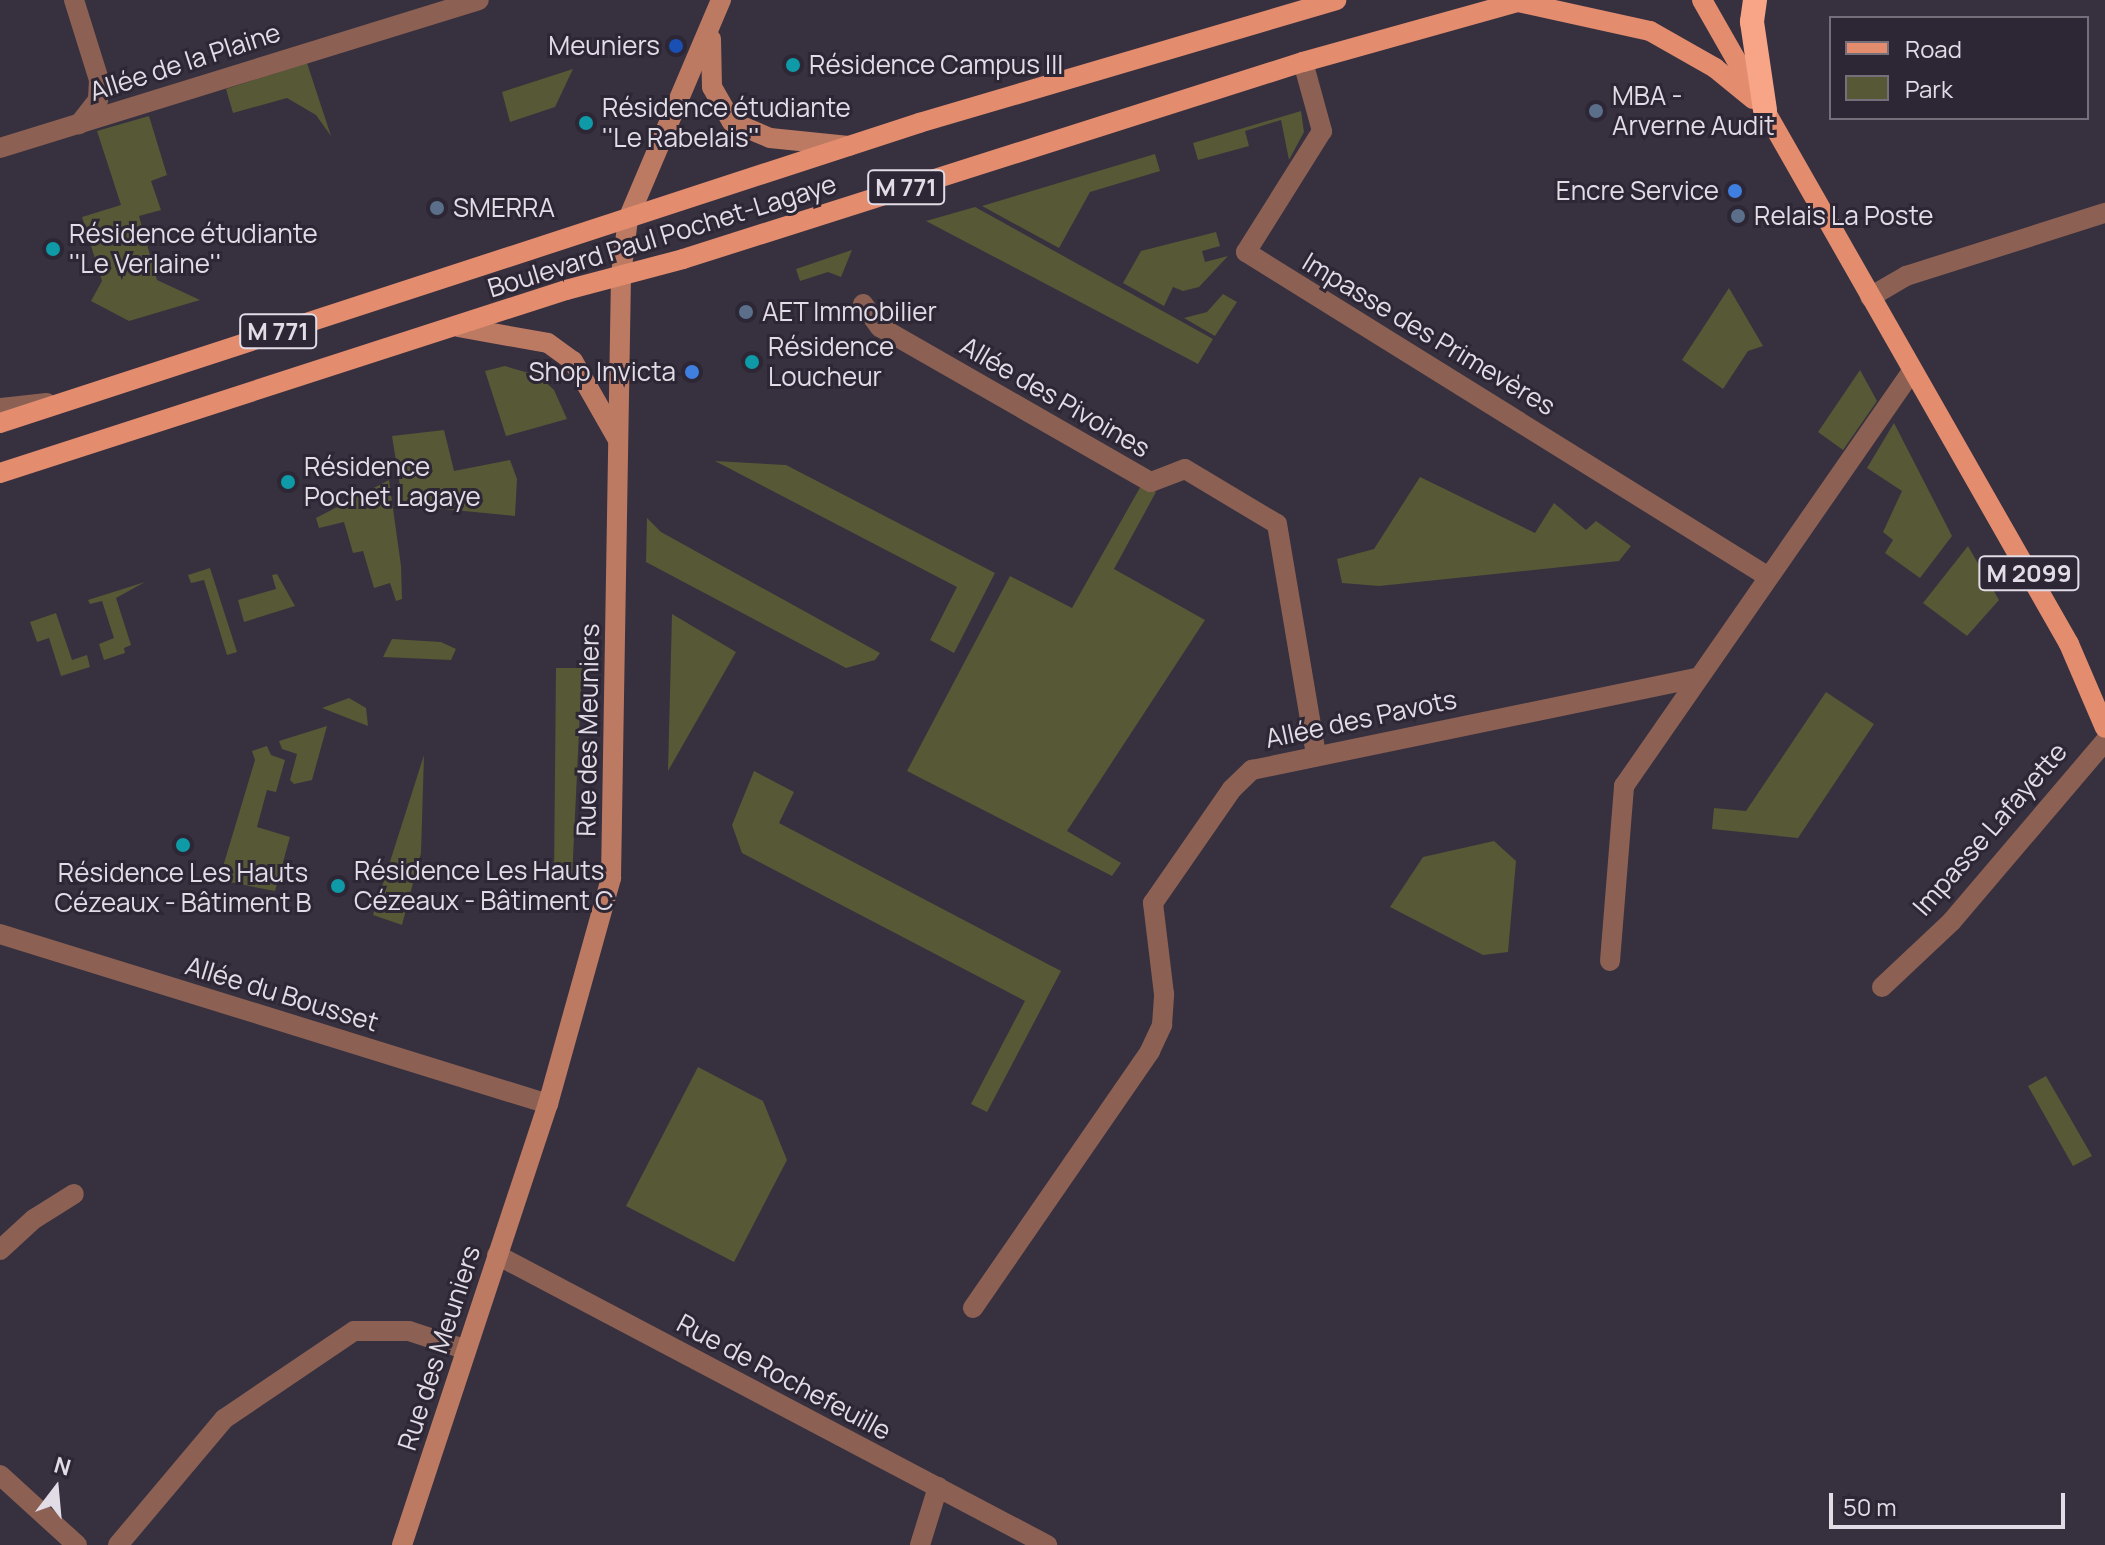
<!DOCTYPE html>
<html>
<head>
<meta charset="utf-8">
<style>
  body { margin:0 }
  #map { position:relative; width:2105px; height:1545px; overflow:hidden; background:#37303f; font-family:Manrope,sans-serif }
  div>[style] { position:absolute }
  .green>* { inset:0; background:#575835 }
  .street>* { height:20px; margin:-10px; padding:0 10px; transform-origin:10px; border-radius:10px; background:#8c6153 }
  .secondary>* { height:20px; margin:-10px; padding:0 10px; transform-origin:10px; border-radius:10px; background:#bd7a63 }
  .primary>* { height:20px; margin:-10px; padding:0 10px; transform-origin:10px; border-radius:10px; background:#e38c6e }
  .highway>* { height:24px; margin:-12px; padding:0 12px; transform-origin:12px; border-radius:12px; background:#f8a487 }
  .dots>* { width:22px; height:22px; translate:-50% -50%; box-sizing:border-box; border:4px solid #2d2634; border-radius:50% }
  span { translate:-50% -50%; white-space:nowrap; text-align:center; line-height:1.15; -webkit-text-stroke:6px #2d2634; paint-order:stroke }
  .shield-label span { padding:2px 6px; background:#2d2634; border:2px solid; border-radius:6px; -webkit-text-stroke-width:0 }
  .shield-label { font-size:24px; color:#e1dce6; font-weight:700 }
  .poi-label { font-size:26px; color:#e1dce6 }
  .right { translate:-100% -50%; text-align:right }
  .left { translate:0 -50%; text-align:left }
  .street-label { font-size:26px; color:#e1dce6 }
  .legend { position:absolute; left:1829px; top:16px; width:260px; height:104px; box-sizing:border-box; background:#2d2634; border:2px solid #756f7b; margin:0; padding:10px 14px; list-style:none; font-size:24px; color:#e1dce6 }
  .legend li { display:flex; align-items:center; gap:16px; height:40px }
  .legend b { width:40px; border:2px solid #756f7b }
  .north { position:absolute; left:16px; top:1449px; width:80px; height:80px; -webkit-text-stroke:6px #2d2634; paint-order:stroke; rotate:16deg; font-size:22px; font-weight:700; line-height:32px; text-align:center; color:#e1dce6 }
  .north::after { content:''; display:block; margin:auto; width:28px; height:36px; background:#e1dce6; clip-path:polygon(50% 0,100% 100%,50% 72%,0 100%) }
  .scale { position:absolute; left:1829px; top:1493px; width:236px; height:36px; box-sizing:border-box; border:4px solid #e1dce6; border-top:0; padding-left:10px; font-size:24px; line-height:28px; white-space:nowrap; color:#e1dce6; -webkit-text-stroke:6px #2d2634; paint-order:stroke }
</style>
</head>
<body>
<div id="map">
  <div class="green">
    <i style="clip-path:polygon(307px 63px,331px 136px,316px 115px,287px 98px,233px 113px,226px 89px)"></i>
    <i style="clip-path:polygon(573px 69px,555px 107px,510px 122px,502px 92px)"></i>
    <i style="clip-path:polygon(1301px 111px,1304px 132px,1289px 160px,1281px 120px,1245px 131px,1249px 146px,1198px 160px,1193px 143px)"></i>
    <i style="clip-path:polygon(149px 116px,167px 175px,151px 181px,161px 210px,139px 216px,157px 280px,200px 300px,129px 321px,91px 301px,102px 281px,82px 217px,121px 205px,97px 131px)"></i>
    <i style="clip-path:polygon(1155px 154px,1160px 171px,1090px 192px,1059px 248px,982px 206px)"></i>
    <i style="clip-path:polygon(975px 207px,1213px 339px,1198px 364px,926px 221px)"></i>
    <i style="clip-path:polygon(1216px 232px,1220px 246px,1202px 251px,1205px 262px,1228px 256px,1199px 287px,1183px 291px,1173px 287px,1164px 306px,1123px 283px,1141px 251px)"></i>
    <i style="clip-path:polygon(852px 250px,841px 277px,828px 272px,800px 281px,796px 269px)"></i>
    <i style="clip-path:polygon(1729px 288px,1763px 346px,1748px 351px,1723px 389px,1682px 360px)"></i>
    <i style="clip-path:polygon(1223px 294px,1237px 302px,1215px 336px,1184px 318px,1207px 312px)"></i>
    <i style="clip-path:polygon(505px 366px,539px 376px,554px 390px,567px 419px,506px 436px,485px 371px)"></i>
    <i style="clip-path:polygon(1860px 370px,1877px 401px,1843px 450px,1818px 432px)"></i>
    <i style="clip-path:polygon(1894px 423px,1952px 536px,1920px 578px,1885px 553px,1893px 540px,1883px 532px,1902px 491px,1867px 468px)"></i>
    <i style="clip-path:polygon(444px 430px,454px 471px,510px 460px,517px 479px,515px 516px,403px 505px,392px 436px)"></i>
    <i style="clip-path:polygon(715px 461px,786px 465px,995px 573px,954px 653px,930px 640px,957px 587px)"></i>
    <i style="clip-path:polygon(1420px 477px,1535px 533px,1554px 503px,1586px 530px,1596px 521px,1631px 546px,1619px 561px,1379px 586px,1342px 583px,1337px 559px,1374px 549px)"></i>
    <i style="clip-path:polygon(389px 480px,401px 566px,402px 599px,396px 601px,390px 583px,374px 588px,363px 551px,353px 553px,344px 522px,319px 528px,316px 518px)"></i>
    <i style="clip-path:polygon(1142px 484px,1156px 492px,1114px 569px,1205px 620px,1067px 831px,1121px 863px,1112px 876px,907px 771px,1010px 576px,1072px 608px)"></i>
    <i style="clip-path:polygon(647px 518px,661px 532px,880px 653px,875px 660px,846px 668px,646px 562px)"></i>
    <i style="clip-path:polygon(1968px 546px,1999px 600px,1967px 636px,1923px 603px)"></i>
    <i style="clip-path:polygon(210px 568px,237px 652px,227px 655px,204px 580px,191px 583px,188px 575px)"></i>
    <i style="clip-path:polygon(277px 574px,295px 606px,244px 622px,238px 600px,276px 589px,272px 575px)"></i>
    <i style="clip-path:polygon(145px 582px,116px 598px,131px 645px,124px 648px,125px 653px,104px 660px,99px 644px,114px 638px,102px 601px,90px 604px,88px 600px)"></i>
    <i style="clip-path:polygon(56px 613px,72px 660px,87px 655px,90px 667px,61px 676px,49px 638px,37px 642px,30px 622px)"></i>
    <i style="clip-path:polygon(672px 614px,736px 652px,668px 771px)"></i>
    <i style="clip-path:polygon(392px 639px,441px 642px,456px 649px,451px 660px,383px 657px)"></i>
    <i style="clip-path:polygon(556px 668px,582px 668px,572px 879px,554px 877px)"></i>
    <i style="clip-path:polygon(1826px 692px,1874px 724px,1798px 838px,1712px 829px,1714px 808px,1746px 811px)"></i>
    <i style="clip-path:polygon(349px 698px,366px 708px,368px 726px,322px 708px)"></i>
    <i style="clip-path:polygon(327px 726px,312px 780px,294px 784px,290px 780px,297px 754px,282px 749px,279px 741px)"></i>
    <i style="clip-path:polygon(267px 746px,271px 755px,285px 760px,276px 792px,267px 790px,257px 827px,290px 837px,275px 891px,219px 880px,255px 760px,252px 751px)"></i>
    <i style="clip-path:polygon(424px 755px,421px 853px,402px 925px,373px 915px)"></i>
    <i style="clip-path:polygon(754px 771px,794px 792px,779px 823px,1061px 971px,987px 1112px,971px 1104px,1025px 1001px,742px 853px,732px 825px)"></i>
    <i style="clip-path:polygon(1494px 841px,1516px 861px,1508px 952px,1483px 955px,1390px 907px,1423px 857px)"></i>
    <i style="clip-path:polygon(698px 1067px,763px 1101px,787px 1160px,734px 1262px,626px 1206px)"></i>
    <i style="clip-path:polygon(2046px 1076px,2092px 1156px,2073px 1166px,2028px 1086px)"></i>
  </div>
  <div class="street">
    <i style="left:74px;top:0;width:84px;rotate:72.6deg"></i>
    <i style="left:99px;top:80px;width:20px;rotate:93deg"></i>
    <i style="left:98px;top:100px;width:31px;rotate:128deg"></i>
    <i style="left:1303px;top:62px;width:72px;rotate:74.6deg"></i>
    <i style="left:1322px;top:131px;width:143px;rotate:122.1deg"></i>
    <i style="left:1246px;top:252px;width:614px;rotate:31.88deg"></i>
    <i style="left:0;top:148px;width:501px;rotate:-17.17deg"></i>
    <i style="left:1870px;top:297px;width:42px;rotate:-30.3deg"></i>
    <i style="left:1906px;top:276px;width:209px;rotate:-17.6deg"></i>
    <i style="left:863px;top:304px;width:29px;rotate:54deg"></i>
    <i style="left:880px;top:327px;width:312px;rotate:29.8deg"></i>
    <i style="left:1151px;top:482px;width:36px;rotate:-21deg"></i>
    <i style="left:1185px;top:469px;width:107px;rotate:30.9deg"></i>
    <i style="left:1277px;top:524px;width:233px;rotate:80.4deg"></i>
    <i style="left:0;top:408px;width:47px;rotate:-6.1deg"></i>
    <i style="left:0;top:934px;width:574px;rotate:17.23deg"></i>
    <i style="left:1610px;top:961px;width:176px;rotate:-85.4deg"></i>
    <i style="left:1624px;top:786px;width:505px;rotate:-55.24deg"></i>
    <i style="left:1882px;top:987px;width:96px;rotate:-43.3deg"></i>
    <i style="left:1952px;top:921px;width:236px;rotate:-49.6deg"></i>
    <i style="left:0;top:1250px;width:46px;rotate:-42.4deg"></i>
    <i style="left:34px;top:1219px;width:47px;rotate:-32deg"></i>
    <i style="left:497px;top:1255px;width:622px;rotate:27.8deg"></i>
    <i style="left:973px;top:1308px;width:312px;rotate:-55.4deg"></i>
    <i style="left:1150px;top:1051px;width:29px;rotate:-65deg"></i>
    <i style="left:1162px;top:1025px;width:31px;rotate:-86deg"></i>
    <i style="left:1164px;top:994px;width:92px;rotate:-96.9deg"></i>
    <i style="left:1153px;top:903px;width:139px;rotate:-55.3deg"></i>
    <i style="left:1232px;top:789px;width:28px;rotate:-44deg"></i>
    <i style="left:1252px;top:770px;width:453px;rotate:-11.7deg"></i>
    <i style="left:0;top:1475px;width:104px;rotate:42.3deg"></i>
    <i style="left:118px;top:1545px;width:165px;rotate:-49.9deg"></i>
    <i style="left:224px;top:1419px;width:157px;rotate:-34.1deg"></i>
    <i style="left:354px;top:1331px;width:55px"></i>
    <i style="left:409px;top:1331px;width:58px;rotate:18.1deg"></i>
    <i style="left:920px;top:1545px;width:61px;rotate:-72.8deg"></i>
  </div>
  <div class="secondary">
    <i style="left:711px;top:39px;width:48px;rotate:88.8deg"></i>
    <i style="left:712px;top:87px;width:40px;rotate:60.3deg"></i>
    <i style="left:732px;top:122px;width:41px;rotate:22.8deg"></i>
    <i style="left:770px;top:138px;width:79px;rotate:5.8deg"></i>
    <i style="left:458px;top:327px;width:91px;rotate:10.1deg"></i>
    <i style="left:548px;top:343px;width:31px;rotate:36deg"></i>
    <i style="left:573px;top:361px;width:89px;rotate:60.3deg"></i>
    <i style="left:402px;top:1545px;width:465px;rotate:-71.7deg"></i>
    <i style="left:548px;top:1104px;width:235px;rotate:-74.4deg"></i>
    <i style="left:611px;top:878px;width:603px;rotate:-89.05deg"></i>
    <i style="left:621px;top:275px;width:56px;rotate:-82.9deg"></i>
    <i style="left:628px;top:219px;width:238px;rotate:-67deg"></i>
  </div>
  <div class="primary">
    <i style="left:1702px;top:0;width:741px;rotate:60.32deg"></i>
    <i style="left:2069px;top:644px;width:91px;rotate:66.8deg"></i>
    <i style="left:1518px;top:2px;width:135px;rotate:12.4deg"></i>
    <i style="left:1650px;top:31px;width:75px;rotate:29.6deg"></i>
    <i style="left:1715px;top:68px;width:49px;rotate:39.2deg"></i>
    <i style="left:0;top:423px;width:967px;rotate:-18.08deg"></i>
    <i style="left:919px;top:123px;width:435px;rotate:-16.4deg"></i>
    <i style="left:0;top:473px;width:595px;rotate:-17.92deg"></i>
    <i style="left:566px;top:290px;width:121px;rotate:-14.8deg"></i>
    <i style="left:683px;top:259px;width:651px;rotate:-17.63deg"></i>
    <i style="left:1303px;top:62px;width:230px;rotate:-15.6deg"></i>
  </div>
  <div class="highway">
    <i style="left:1755px;top:0;width:22px;rotate:98deg"></i>
    <i style="left:1752px;top:22px;width:89px;rotate:81.6deg"></i>
  </div>
  <div class="dots">
    <i style="left:676px;top:46px;background:#1a4fb4"></i>
    <i style="left:793px;top:65px;background:#0f9aa8"></i>
    <i style="left:1596px;top:111px;background:#5c6f8a"></i>
    <i style="left:586px;top:123px;background:#0f9aa8"></i>
    <i style="left:1735px;top:191px;background:#3f7fe0"></i>
    <i style="left:437px;top:208px;background:#5c6f8a"></i>
    <i style="left:1738px;top:216px;background:#5c6f8a"></i>
    <i style="left:53px;top:249px;background:#0f9aa8"></i>
    <i style="left:746px;top:312px;background:#5c6f8a"></i>
    <i style="left:752px;top:362px;background:#0f9aa8"></i>
    <i style="left:692px;top:372px;background:#3f7fe0"></i>
    <i style="left:288px;top:482px;background:#0f9aa8"></i>
    <i style="left:183px;top:845px;background:#0f9aa8"></i>
    <i style="left:338px;top:886px;background:#0f9aa8"></i>
  </div>
  <div class="shield-label">
    <span style="left:906px;top:187px">M 771</span>
    <span style="left:278px;top:331px">M 771</span>
    <span style="left:2029px;top:573px">M 2099</span>
  </div>
  <div class="poi-label">
    <span class="right" style="left:660px;top:46px">Meuniers</span>
    <span class="left" style="left:809px;top:65px">Résidence Campus III</span>
    <span class="left" style="left:1612px;top:111px">MBA -<br>Arverne Audit</span>
    <span class="left" style="left:602px;top:123px">Résidence étudiante<br>''Le Rabelais''</span>
    <span class="right" style="left:1719px;top:191px">Encre Service</span>
    <span class="left" style="left:453px;top:208px">SMERRA</span>
    <span class="left" style="left:1754px;top:216px">Relais La Poste</span>
    <span class="left" style="left:69px;top:249px">Résidence étudiante<br>''Le Verlaine''</span>
    <span class="left" style="left:762px;top:312px">AET Immobilier</span>
    <span class="left" style="left:768px;top:362px">Résidence<br>Loucheur</span>
    <span class="right" style="left:676px;top:372px">Shop Invicta</span>
    <span class="left" style="left:304px;top:482px">Résidence<br>Pochet Lagaye</span>
    <span class="left" style="left:354px;top:886px">Résidence Les Hauts<br>Cézeaux - Bâtiment C</span>
    <span style="left:183px;top:888px">Résidence Les Hauts<br>Cézeaux - Bâtiment B</span>
  </div>
  <div class="street-label">
    <span style="left:185px;top:62px;rotate:-18deg">Allée de la Plaine</span>
    <span style="left:662px;top:236px;rotate:-17deg">Boulevard Paul Pochet-Lagaye</span>
    <span style="left:1429px;top:334px;rotate:31deg">Impasse des Primevères</span>
    <span style="left:1055px;top:397px;rotate:30deg">Allée des Pivoines</span>
    <span style="left:1361px;top:719px;rotate:-12deg">Allée des Pavots</span>
    <span style="left:588px;top:730px;rotate:-89deg">Rue des Meuniers</span>
    <span style="left:1990px;top:829px;rotate:-49deg">Impasse Lafayette</span>
    <span style="left:282px;top:994px;rotate:17deg">Allée du Bousset</span>
    <span style="left:439px;top:1348px;rotate:-72deg">Rue des Meuniers</span>
    <span style="left:784px;top:1377px;rotate:28deg">Rue de Rochefeuille</span>
  </div>
  <ul class="legend">
  <li><b style="height:10px;background:#e38c6e"></b>Road</li>
  <li><b style="height:22px;background:#575835"></b>Park</li>
  </ul>
  <div class="north">N</div>
  <div class="scale">50 m</div>
</div>
</body>
</html>
